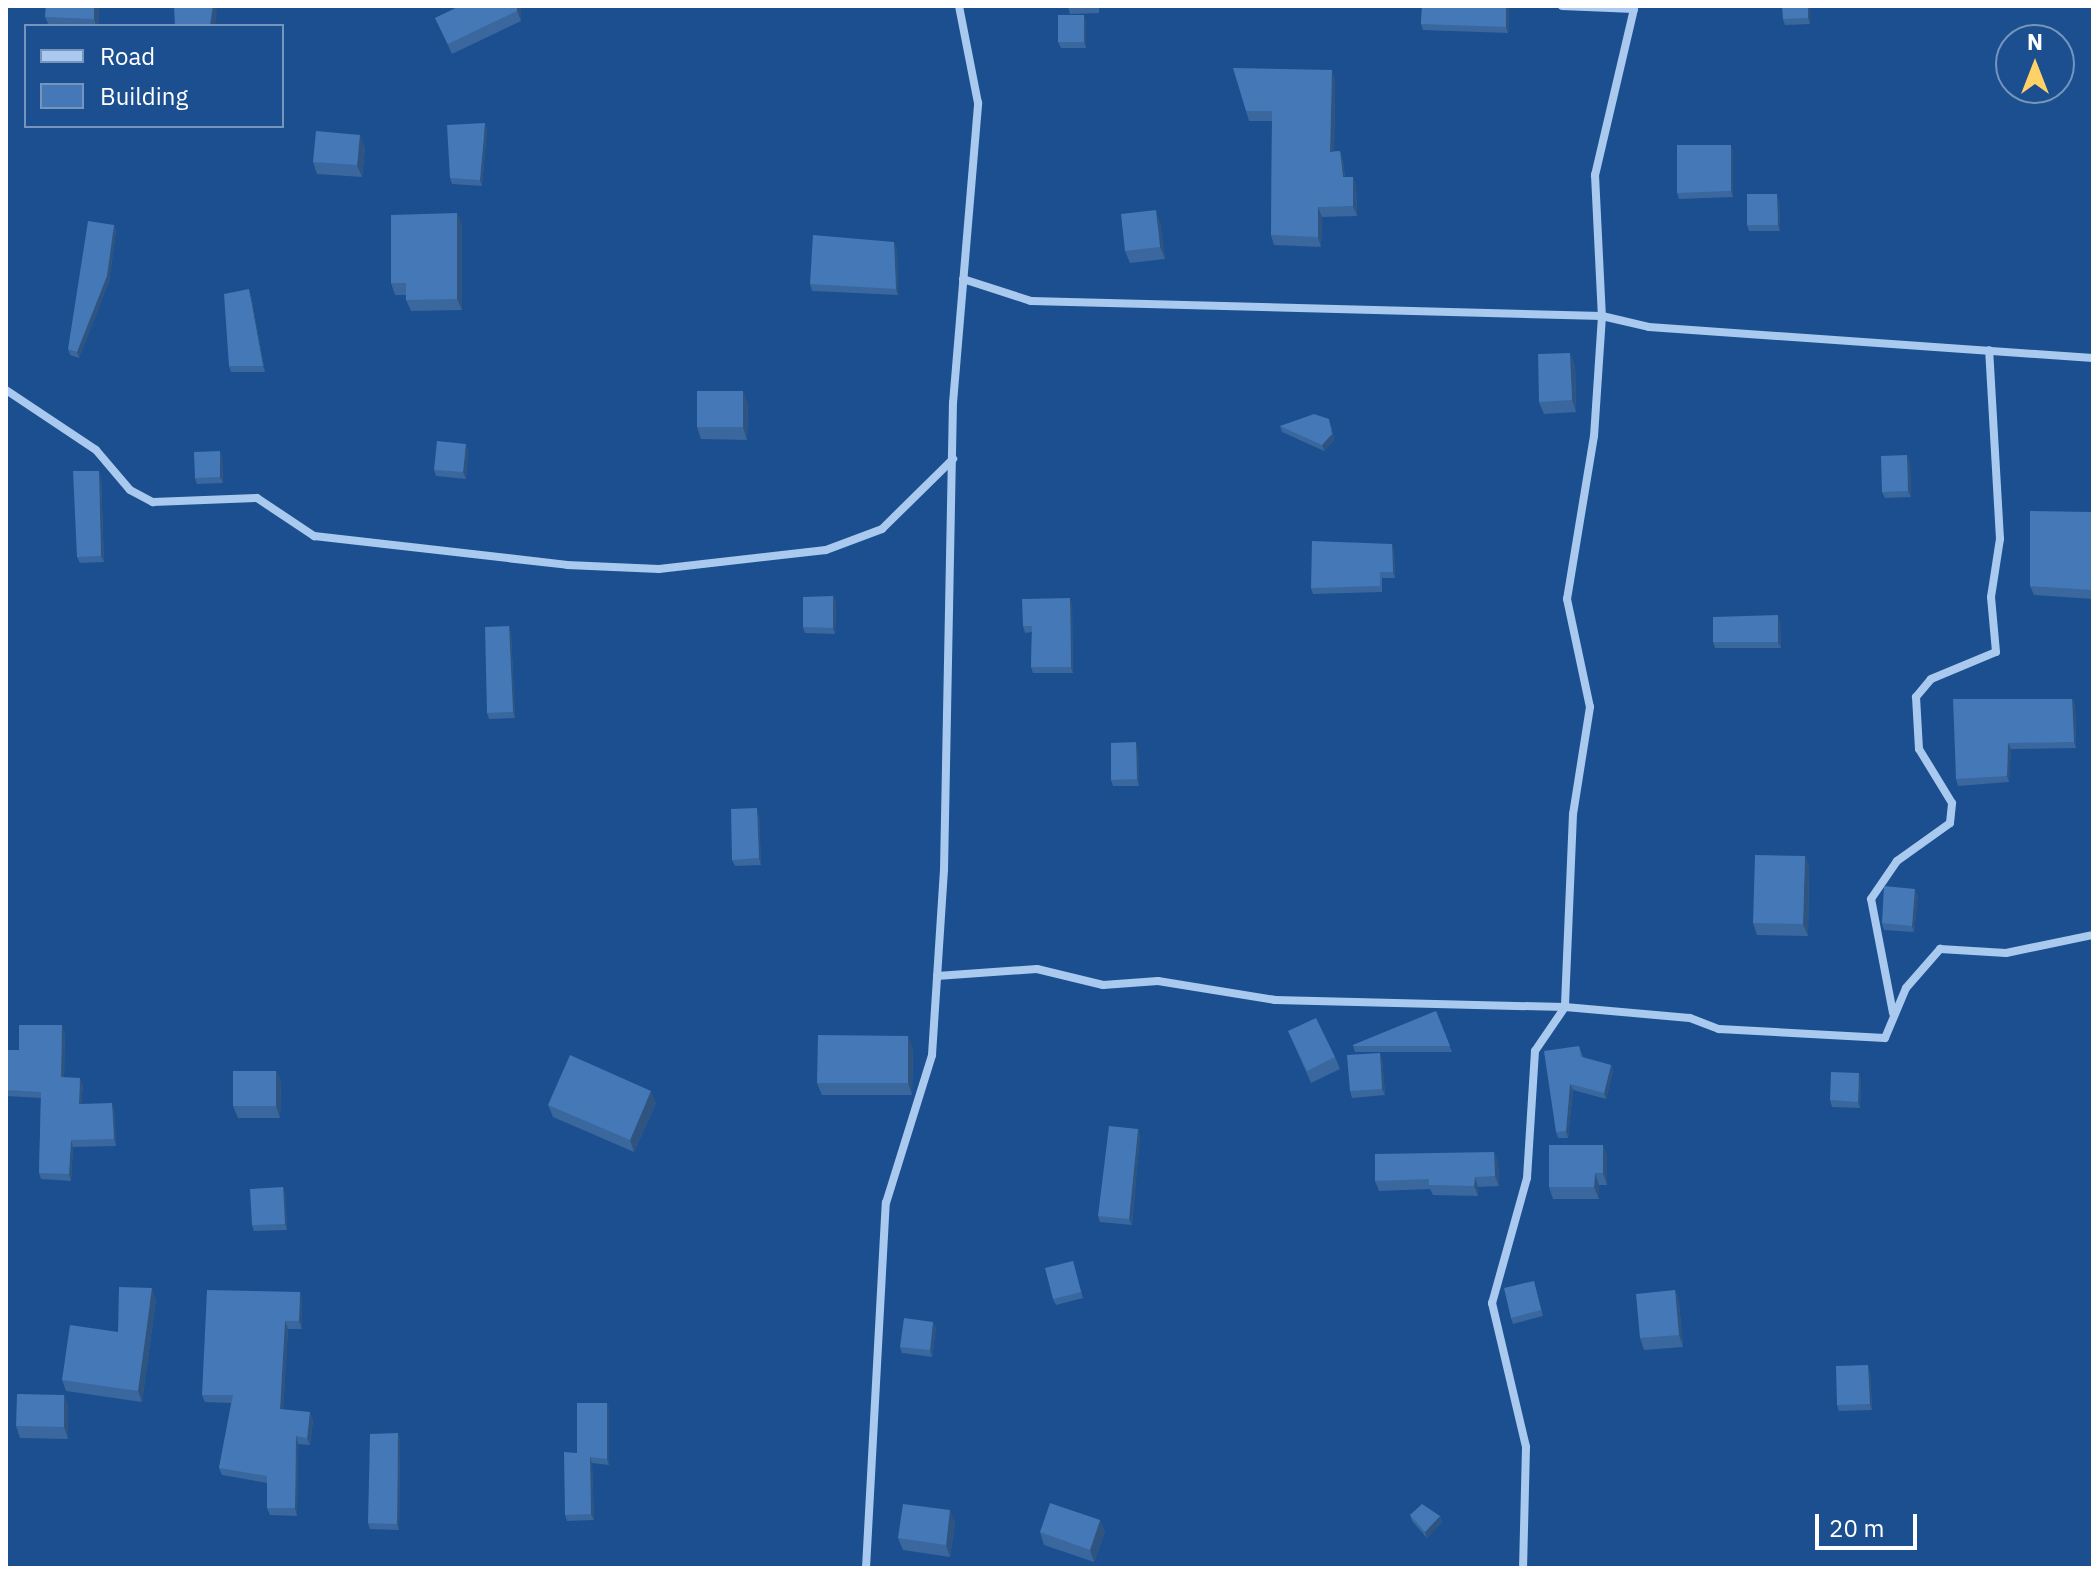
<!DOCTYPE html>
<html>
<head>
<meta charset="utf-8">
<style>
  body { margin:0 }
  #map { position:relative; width:2099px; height:1574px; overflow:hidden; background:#1b4f8f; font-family:"IBM Plex Sans",sans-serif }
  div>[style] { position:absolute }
  .street>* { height:8px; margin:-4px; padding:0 4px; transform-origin:4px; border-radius:4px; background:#a9c9ee }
  .wall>* { inset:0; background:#3a679d }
  .shaded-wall>* { inset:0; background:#305480 }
  .building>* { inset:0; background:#4478b7 }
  span { translate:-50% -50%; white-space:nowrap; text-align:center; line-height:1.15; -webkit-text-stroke:6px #1b4f8f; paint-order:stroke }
  .frame { position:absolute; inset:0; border:8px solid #fff; pointer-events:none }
  .legend { position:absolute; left:24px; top:24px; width:260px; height:104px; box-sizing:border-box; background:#1b4f8f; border:2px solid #7695bc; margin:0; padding:10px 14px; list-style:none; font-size:24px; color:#fff }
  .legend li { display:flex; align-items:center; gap:16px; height:40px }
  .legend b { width:40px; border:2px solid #7695bc }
  .north { position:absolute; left:1995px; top:24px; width:80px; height:80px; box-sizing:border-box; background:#1b4f8f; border:2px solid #7695bc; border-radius:50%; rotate:0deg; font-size:22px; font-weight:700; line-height:32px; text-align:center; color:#fff }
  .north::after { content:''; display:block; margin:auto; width:28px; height:36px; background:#ffd166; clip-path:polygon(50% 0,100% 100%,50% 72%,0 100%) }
  .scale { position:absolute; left:1815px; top:1514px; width:102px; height:36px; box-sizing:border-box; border:4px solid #fff; border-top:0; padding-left:10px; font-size:24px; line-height:28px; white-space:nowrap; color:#fff; -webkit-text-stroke:6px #1b4f8f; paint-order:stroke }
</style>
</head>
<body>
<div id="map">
  <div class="street">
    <i style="left:1562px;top:6px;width:72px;rotate:2.4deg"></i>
    <i style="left:1634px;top:9px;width:171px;rotate:103.2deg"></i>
    <i style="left:1595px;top:175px;width:141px;rotate:87.2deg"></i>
    <i style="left:1602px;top:316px;width:120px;rotate:93.8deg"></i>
    <i style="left:1594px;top:436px;width:165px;rotate:99.4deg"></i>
    <i style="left:1567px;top:599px;width:110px;rotate:78deg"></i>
    <i style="left:1590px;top:707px;width:108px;rotate:99deg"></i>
    <i style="left:1573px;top:814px;width:193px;rotate:92.4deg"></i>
    <i style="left:1565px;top:1007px;width:125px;rotate:5deg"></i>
    <i style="left:1690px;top:1018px;width:31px;rotate:21deg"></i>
    <i style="left:1719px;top:1029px;width:166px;rotate:3.1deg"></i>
    <i style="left:1885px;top:1038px;width:54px;rotate:-67.2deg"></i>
    <i style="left:1906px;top:988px;width:52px;rotate:-48.9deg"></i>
    <i style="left:1940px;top:949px;width:66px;rotate:3.5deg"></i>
    <i style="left:2006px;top:953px;width:89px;rotate:-11.7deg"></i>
    <i style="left:963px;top:279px;width:71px;rotate:17.9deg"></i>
    <i style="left:1031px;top:301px;width:571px;rotate:1.5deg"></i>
    <i style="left:1602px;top:316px;width:48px;rotate:13.2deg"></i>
    <i style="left:1649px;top:327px;width:445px;rotate:4deg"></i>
    <i style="left:6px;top:390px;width:108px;rotate:33.7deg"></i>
    <i style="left:96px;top:450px;width:52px;rotate:49.6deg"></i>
    <i style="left:130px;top:490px;width:26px;rotate:28deg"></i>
    <i style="left:153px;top:502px;width:104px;rotate:-2.2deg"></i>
    <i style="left:257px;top:498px;width:69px;rotate:33.7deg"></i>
    <i style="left:314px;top:536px;width:255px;rotate:6.5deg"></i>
    <i style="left:567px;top:565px;width:92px;rotate:2.5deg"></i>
    <i style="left:659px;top:569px;width:168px;rotate:-6.5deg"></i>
    <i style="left:826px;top:550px;width:60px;rotate:-20.6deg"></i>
    <i style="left:882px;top:529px;width:100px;rotate:-44.6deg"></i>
    <i style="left:937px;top:976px;width:100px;rotate:-4deg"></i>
    <i style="left:1037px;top:969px;width:68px;rotate:13.6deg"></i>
    <i style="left:1103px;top:985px;width:55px;rotate:-4.2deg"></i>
    <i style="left:1158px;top:981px;width:119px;rotate:9.2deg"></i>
    <i style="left:1275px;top:1000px;width:290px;rotate:1.4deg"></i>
    <i style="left:1565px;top:1007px;width:53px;rotate:124.3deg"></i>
    <i style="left:1535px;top:1051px;width:127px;rotate:93.6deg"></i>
    <i style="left:1527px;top:1178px;width:130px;rotate:105.6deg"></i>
    <i style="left:1492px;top:1303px;width:148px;rotate:76.7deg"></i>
    <i style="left:1526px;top:1447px;width:121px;rotate:91.4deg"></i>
    <i style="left:1893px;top:1013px;width:116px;rotate:-100.9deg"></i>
    <i style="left:1871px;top:899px;width:46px;rotate:-55.6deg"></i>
    <i style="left:1897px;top:861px;width:65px;rotate:-35.6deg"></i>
    <i style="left:1950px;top:823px;width:20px;rotate:-84deg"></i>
    <i style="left:1952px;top:803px;width:63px;rotate:-121.4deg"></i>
    <i style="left:1919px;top:749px;width:52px;rotate:-93.3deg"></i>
    <i style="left:1916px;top:697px;width:23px;rotate:-50deg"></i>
    <i style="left:1931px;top:679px;width:70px;rotate:-22.6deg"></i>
    <i style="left:1996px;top:652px;width:55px;rotate:-95.2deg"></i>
    <i style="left:1991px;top:597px;width:59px;rotate:-81.2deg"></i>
    <i style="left:2000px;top:539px;width:189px;rotate:-93.3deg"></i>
    <i style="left:866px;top:1568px;width:366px;rotate:-86.9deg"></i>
    <i style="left:886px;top:1203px;width:155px;rotate:-72.7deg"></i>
    <i style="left:932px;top:1055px;width:185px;rotate:-86.3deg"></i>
    <i style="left:944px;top:870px;width:467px;rotate:-88.9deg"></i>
    <i style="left:953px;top:403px;width:301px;rotate:-85.2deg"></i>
    <i style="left:978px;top:103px;width:99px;rotate:-101.1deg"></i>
  </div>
  <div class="wall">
    <i style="clip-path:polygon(46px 6px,99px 6px,98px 26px,49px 26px,45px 17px)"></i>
    <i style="clip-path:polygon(453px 6px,521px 6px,521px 21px,452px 54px,435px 18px,454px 9px)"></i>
    <i style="clip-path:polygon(1068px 6px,1099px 6px,1099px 13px,1070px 14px)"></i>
    <i style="clip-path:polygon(1422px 6px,1509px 6px,1508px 33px,1423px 30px,1421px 24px)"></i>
    <i style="clip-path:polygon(1810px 6px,1810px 24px,1785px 25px,1783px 19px)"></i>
    <i style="clip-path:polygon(1086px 21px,1086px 48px,1061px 48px,1058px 42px)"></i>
    <i style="clip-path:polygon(1335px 80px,1334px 151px,1340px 151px,1343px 161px,1345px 177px,1353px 177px,1356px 187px,1357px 216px,1322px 217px,1321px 247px,1274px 245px,1271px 235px,1272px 121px,1249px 121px,1246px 111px)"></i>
    <i style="clip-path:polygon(487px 129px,482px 186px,452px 184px,450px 178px)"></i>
    <i style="clip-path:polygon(365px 147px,362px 177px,317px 174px,313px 162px)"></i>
    <i style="clip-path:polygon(1733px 151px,1733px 197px,1679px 199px,1677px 193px)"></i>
    <i style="clip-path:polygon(1779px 200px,1780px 231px,1749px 231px,1747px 225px)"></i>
    <i style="clip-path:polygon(1160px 222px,1165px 259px,1130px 263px,1125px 251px)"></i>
    <i style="clip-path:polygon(462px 224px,462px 310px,411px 311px,406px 300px,406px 295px,395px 295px,391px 283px)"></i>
    <i style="clip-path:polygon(114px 225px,116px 231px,109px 282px,79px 358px,70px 355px,68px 349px)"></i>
    <i style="clip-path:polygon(897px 248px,898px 295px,812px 291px,810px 284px)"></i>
    <i style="clip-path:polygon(251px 295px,265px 372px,231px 372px,229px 366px)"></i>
    <i style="clip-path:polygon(1575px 365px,1576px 412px,1544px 414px,1539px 402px)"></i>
    <i style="clip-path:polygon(748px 403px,747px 440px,701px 439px,697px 427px)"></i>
    <i style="clip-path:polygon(1331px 425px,1334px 440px,1324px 451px,1282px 432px,1280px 426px)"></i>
    <i style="clip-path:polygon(468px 450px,466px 479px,436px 476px,434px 470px)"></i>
    <i style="clip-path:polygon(222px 457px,223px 483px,197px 484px,195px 478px)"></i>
    <i style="clip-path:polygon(1910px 461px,1911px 497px,1885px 498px,1882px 492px)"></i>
    <i style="clip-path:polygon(101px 477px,104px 562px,80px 563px,77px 557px)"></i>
    <i style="clip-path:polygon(2093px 512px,2093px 599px,2034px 595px,2030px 586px)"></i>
    <i style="clip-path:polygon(1392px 544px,1394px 551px,1395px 578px,1382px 578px,1382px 592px,1313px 594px,1311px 588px)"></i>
    <i style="clip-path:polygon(833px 596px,836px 602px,835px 634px,805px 633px,803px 627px)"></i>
    <i style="clip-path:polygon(1072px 604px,1073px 673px,1033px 673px,1031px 667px,1032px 632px,1025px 633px,1023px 626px)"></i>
    <i style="clip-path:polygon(1780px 621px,1781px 648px,1715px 648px,1713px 642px)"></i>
    <i style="clip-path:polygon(509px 626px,511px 633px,515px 718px,489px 719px,487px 713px)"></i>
    <i style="clip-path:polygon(2072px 699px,2075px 705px,2076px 748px,2011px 749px,2009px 782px,1958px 786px,1956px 779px)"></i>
    <i style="clip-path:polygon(1138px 748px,1139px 786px,1113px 786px,1111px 780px)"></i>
    <i style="clip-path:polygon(759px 814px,761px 865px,735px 866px,732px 860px)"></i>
    <i style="clip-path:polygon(1805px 856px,1809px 868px,1808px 936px,1757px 935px,1753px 923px)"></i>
    <i style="clip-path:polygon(1918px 895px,1914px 932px,1884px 930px,1882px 923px)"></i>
    <i style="clip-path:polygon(1436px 1011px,1452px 1052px,1355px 1052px,1353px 1045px)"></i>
    <i style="clip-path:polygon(1288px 1031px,1335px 1057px,1340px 1069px,1311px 1083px)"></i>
    <i style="clip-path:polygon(65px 1032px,64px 1078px,83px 1085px,81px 1104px,114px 1109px,116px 1146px,73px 1147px,71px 1181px,41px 1179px,39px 1173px,41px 1098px,6px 1096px,6px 1050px,19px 1050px)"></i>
    <i style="clip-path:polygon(1579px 1046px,1583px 1057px,1611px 1065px,1613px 1071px,1606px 1099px,1573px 1090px,1568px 1138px,1558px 1138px,1556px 1132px)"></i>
    <i style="clip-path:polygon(913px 1048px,912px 1095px,822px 1095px,817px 1083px)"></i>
    <i style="clip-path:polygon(1382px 1059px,1385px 1095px,1352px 1098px,1350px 1091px)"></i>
    <i style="clip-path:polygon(276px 1071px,281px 1083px,280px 1118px,238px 1118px,233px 1106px)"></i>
    <i style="clip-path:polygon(1861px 1079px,1860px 1108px,1832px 1107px,1830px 1100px)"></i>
    <i style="clip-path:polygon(656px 1103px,634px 1152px,553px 1117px,548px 1105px)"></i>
    <i style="clip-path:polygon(1138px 1129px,1140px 1135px,1132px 1225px,1100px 1222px,1098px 1216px)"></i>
    <i style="clip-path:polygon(1603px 1145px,1607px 1157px,1607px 1185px,1599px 1185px,1599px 1199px,1553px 1199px,1549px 1187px)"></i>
    <i style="clip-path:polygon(1494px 1152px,1498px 1162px,1499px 1186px,1478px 1187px,1478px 1196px,1433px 1195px,1430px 1189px,1379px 1191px,1375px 1181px)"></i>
    <i style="clip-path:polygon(283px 1187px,285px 1193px,287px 1230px,254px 1231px,252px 1225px)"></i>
    <i style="clip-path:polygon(1073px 1261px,1083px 1298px,1056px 1305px,1053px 1299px)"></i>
    <i style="clip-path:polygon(1534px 1281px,1543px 1316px,1513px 1324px,1511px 1318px)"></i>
    <i style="clip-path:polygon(1675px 1290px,1679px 1302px,1683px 1347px,1644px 1350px,1640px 1338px)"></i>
    <i style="clip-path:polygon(300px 1292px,302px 1300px,302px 1329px,288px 1329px,283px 1409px,313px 1420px,310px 1445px,298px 1444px,297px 1516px,270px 1515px,267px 1508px,267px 1483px,222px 1475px,219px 1468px,231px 1403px,205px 1402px,202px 1395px)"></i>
    <i style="clip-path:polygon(156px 1299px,142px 1402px,66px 1391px,62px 1380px)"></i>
    <i style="clip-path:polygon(936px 1328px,932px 1357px,902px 1353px,900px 1347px)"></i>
    <i style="clip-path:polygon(1870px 1371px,1872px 1410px,1839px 1411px,1837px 1405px)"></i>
    <i style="clip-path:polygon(64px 1395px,68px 1407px,68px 1439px,20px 1438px,16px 1426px)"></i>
    <i style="clip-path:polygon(607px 1403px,609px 1409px,609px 1465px,592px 1463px,594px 1520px,567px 1521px,565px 1515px,577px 1453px)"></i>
    <i style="clip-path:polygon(400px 1439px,399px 1530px,370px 1529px,368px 1523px)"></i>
    <i style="clip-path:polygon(1410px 1515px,1440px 1516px,1442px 1522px,1427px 1538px,1412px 1521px)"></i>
    <i style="clip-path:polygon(1100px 1520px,1105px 1532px,1094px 1562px,1044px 1545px,1040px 1532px)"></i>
    <i style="clip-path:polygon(955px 1522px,950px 1557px,903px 1550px,898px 1538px)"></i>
  </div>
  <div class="shaded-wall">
    <i style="clip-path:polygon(94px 6px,99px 6px,98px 26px,96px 26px,94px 19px)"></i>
    <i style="clip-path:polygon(213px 6px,215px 6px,217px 12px,215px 26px,210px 26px)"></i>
    <i style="clip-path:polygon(517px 6px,521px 6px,521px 21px,517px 11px)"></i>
    <i style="clip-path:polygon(1506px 6px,1509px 6px,1508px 33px,1506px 27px)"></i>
    <i style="clip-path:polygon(1808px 6px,1810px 6px,1810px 24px,1808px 18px)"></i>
    <i style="clip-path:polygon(1084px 15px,1086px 21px,1086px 48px,1084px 42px)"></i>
    <i style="clip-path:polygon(1332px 70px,1335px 80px,1334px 162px,1330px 152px)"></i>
    <i style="clip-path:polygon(485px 123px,487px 129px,482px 186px,480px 180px)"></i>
    <i style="clip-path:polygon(360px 135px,365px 147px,362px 177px,357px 165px)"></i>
    <i style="clip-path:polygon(1731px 145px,1733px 151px,1733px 197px,1731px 191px)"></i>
    <i style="clip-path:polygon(1340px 151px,1343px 161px,1346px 187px,1343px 177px)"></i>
    <i style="clip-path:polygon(1353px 177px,1356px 187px,1357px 216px,1353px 206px)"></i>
    <i style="clip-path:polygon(1777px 194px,1779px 200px,1780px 231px,1778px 225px)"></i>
    <i style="clip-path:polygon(1318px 207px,1322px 217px,1321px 247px,1318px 237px)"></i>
    <i style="clip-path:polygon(1156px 210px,1160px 222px,1165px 259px,1160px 247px)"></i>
    <i style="clip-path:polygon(457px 213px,462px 224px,462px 310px,457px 299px)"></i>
    <i style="clip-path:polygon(114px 225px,116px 231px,109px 282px,79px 358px,77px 352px)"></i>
    <i style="clip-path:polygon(894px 242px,897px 248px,898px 295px,896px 289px)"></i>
    <i style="clip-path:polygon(249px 289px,251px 295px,265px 372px,263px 366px)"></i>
    <i style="clip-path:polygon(1570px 353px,1575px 365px,1576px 412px,1572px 400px)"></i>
    <i style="clip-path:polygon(743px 391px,748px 403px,747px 440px,743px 427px)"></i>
    <i style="clip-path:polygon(1329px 419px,1334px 440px,1324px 451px,1322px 445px)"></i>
    <i style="clip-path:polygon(466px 444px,468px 450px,466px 479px,463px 472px)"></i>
    <i style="clip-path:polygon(220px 451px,222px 457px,223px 483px,220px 477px)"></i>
    <i style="clip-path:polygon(1907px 455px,1910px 461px,1911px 497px,1908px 491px)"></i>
    <i style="clip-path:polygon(99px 471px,101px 477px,104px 562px,101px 556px)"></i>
    <i style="clip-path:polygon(1392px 544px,1394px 551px,1395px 578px,1393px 572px)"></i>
    <i style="clip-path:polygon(833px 596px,836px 602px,835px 634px,833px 628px)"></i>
    <i style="clip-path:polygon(1070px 598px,1072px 604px,1073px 673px,1071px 667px)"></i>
    <i style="clip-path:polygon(1778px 615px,1780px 621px,1781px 648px,1778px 642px)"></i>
    <i style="clip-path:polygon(509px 626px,511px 633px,515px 718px,513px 712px)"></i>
    <i style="clip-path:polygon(2072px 699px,2075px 705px,2076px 748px,2074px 742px)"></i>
    <i style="clip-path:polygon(1136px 742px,1138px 748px,1139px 786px,1137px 779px)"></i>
    <i style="clip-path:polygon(2008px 743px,2011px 749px,2009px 782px,2007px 776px)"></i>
    <i style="clip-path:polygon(757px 808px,759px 814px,761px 865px,759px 858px)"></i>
    <i style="clip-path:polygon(1805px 856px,1809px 868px,1808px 936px,1803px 924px)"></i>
    <i style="clip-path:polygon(1915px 889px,1918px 895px,1914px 932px,1912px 926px)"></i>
    <i style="clip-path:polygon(62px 1025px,65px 1032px,64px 1083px,61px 1077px)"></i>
    <i style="clip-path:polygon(908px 1036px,913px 1048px,912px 1095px,908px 1083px)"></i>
    <i style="clip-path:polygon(1380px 1053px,1382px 1059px,1385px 1095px,1382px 1089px)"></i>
    <i style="clip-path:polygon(1611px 1065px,1613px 1071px,1606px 1099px,1604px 1093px)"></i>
    <i style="clip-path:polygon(276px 1071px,281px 1083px,280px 1118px,276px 1106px)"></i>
    <i style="clip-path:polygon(1859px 1073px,1861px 1079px,1860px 1108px,1858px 1102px)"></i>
    <i style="clip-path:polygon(80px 1078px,83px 1085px,81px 1110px,79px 1104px)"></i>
    <i style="clip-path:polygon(1570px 1084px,1573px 1090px,1568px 1138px,1566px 1131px)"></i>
    <i style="clip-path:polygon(651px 1091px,656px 1103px,634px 1152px,630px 1140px)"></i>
    <i style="clip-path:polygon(112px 1103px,114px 1109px,116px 1146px,114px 1139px)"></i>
    <i style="clip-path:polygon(1138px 1129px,1140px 1135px,1132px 1225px,1129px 1219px)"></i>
    <i style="clip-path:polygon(71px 1140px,73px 1147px,71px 1181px,69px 1174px)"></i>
    <i style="clip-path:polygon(1603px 1145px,1607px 1157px,1607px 1185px,1603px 1173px)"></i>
    <i style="clip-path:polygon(1494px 1152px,1498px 1162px,1499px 1186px,1495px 1176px)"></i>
    <i style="clip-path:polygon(1595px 1173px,1599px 1185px,1599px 1199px,1594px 1187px)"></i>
    <i style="clip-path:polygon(1475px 1177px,1478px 1187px,1478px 1196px,1474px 1186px)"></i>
    <i style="clip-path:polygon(283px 1187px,285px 1193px,287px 1230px,285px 1224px)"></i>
    <i style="clip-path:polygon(152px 1288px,156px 1299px,142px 1402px,138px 1391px)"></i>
    <i style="clip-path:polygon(1675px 1290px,1679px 1302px,1683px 1347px,1679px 1335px)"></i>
    <i style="clip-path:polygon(300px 1292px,302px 1300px,302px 1329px,299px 1321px)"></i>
    <i style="clip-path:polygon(285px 1321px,288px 1329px,283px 1416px,280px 1409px)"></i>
    <i style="clip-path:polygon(933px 1322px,936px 1328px,932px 1357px,930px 1350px)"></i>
    <i style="clip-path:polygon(1868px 1365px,1870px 1371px,1872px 1410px,1870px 1404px)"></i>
    <i style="clip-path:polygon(64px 1395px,68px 1407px,68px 1439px,64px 1427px)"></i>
    <i style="clip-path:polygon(607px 1403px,609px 1409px,609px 1465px,607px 1459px)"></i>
    <i style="clip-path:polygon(310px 1412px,313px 1420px,310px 1445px,307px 1438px)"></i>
    <i style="clip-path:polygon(398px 1433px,400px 1439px,399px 1530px,397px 1524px)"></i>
    <i style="clip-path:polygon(296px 1436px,298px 1444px,297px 1516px,295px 1508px)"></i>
    <i style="clip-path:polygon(590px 1457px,592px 1463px,594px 1520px,591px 1514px)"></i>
    <i style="clip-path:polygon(950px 1510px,955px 1522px,950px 1557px,946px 1545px)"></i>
    <i style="clip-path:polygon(1440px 1516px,1442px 1522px,1427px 1538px,1425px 1532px)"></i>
    <i style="clip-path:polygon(1100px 1520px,1105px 1532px,1094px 1562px,1090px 1550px)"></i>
  </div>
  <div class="building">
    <i style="clip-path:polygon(46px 6px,94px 6px,94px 19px,45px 17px)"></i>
    <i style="clip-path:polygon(174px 6px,213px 6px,210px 26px,175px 26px)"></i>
    <i style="clip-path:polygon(455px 6px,517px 6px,517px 11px,448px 44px,435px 18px,456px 8px)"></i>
    <i style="clip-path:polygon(1068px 6px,1097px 6px,1097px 7px,1068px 7px)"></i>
    <i style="clip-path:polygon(1422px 6px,1506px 6px,1506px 27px,1421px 24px)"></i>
    <i style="clip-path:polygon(1782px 6px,1808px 6px,1808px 18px,1783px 19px)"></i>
    <i style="clip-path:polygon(1058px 15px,1084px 15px,1084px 42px,1058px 42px)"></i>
    <i style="clip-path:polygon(1233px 68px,1332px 70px,1330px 152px,1340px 151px,1343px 177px,1353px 177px,1353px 206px,1318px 207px,1318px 237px,1271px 235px,1272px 111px,1246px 111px)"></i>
    <i style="clip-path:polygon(485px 123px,480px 180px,450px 178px,447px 125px)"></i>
    <i style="clip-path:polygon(316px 131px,360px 135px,357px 165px,313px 162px)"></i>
    <i style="clip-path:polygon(1677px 145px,1731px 145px,1731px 191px,1677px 193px)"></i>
    <i style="clip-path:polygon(1747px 194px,1777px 194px,1778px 225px,1747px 225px)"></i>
    <i style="clip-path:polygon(1156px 210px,1160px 247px,1125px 251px,1121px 214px)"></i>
    <i style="clip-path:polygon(457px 213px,457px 299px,406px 300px,406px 283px,391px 283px,391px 215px)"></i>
    <i style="clip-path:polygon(88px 221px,114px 225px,107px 276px,77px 352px,68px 349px)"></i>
    <i style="clip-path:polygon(813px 235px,894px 242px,896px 289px,810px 284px)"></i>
    <i style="clip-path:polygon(249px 289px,263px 366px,229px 366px,224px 294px)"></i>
    <i style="clip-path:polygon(1570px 353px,1572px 400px,1539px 402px,1538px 354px)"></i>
    <i style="clip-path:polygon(697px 391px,743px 391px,743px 427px,697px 427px)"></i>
    <i style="clip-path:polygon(1314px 414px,1329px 419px,1332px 434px,1322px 445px,1280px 426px)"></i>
    <i style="clip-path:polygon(437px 441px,466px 444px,463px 472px,434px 470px)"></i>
    <i style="clip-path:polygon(220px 451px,220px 477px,195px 478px,194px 452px)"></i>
    <i style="clip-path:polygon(1907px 455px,1908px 491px,1882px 492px,1881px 456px)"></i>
    <i style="clip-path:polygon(73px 471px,99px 471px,101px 556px,77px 557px)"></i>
    <i style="clip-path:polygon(2030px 511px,2093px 512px,2093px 590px,2030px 586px)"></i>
    <i style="clip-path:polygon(1312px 541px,1392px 544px,1393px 572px,1380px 572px,1380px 586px,1311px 588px)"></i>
    <i style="clip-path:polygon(833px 596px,833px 628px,803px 627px,803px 597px)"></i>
    <i style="clip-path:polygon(1070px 598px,1071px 667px,1031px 667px,1032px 626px,1023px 626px,1022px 599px)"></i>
    <i style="clip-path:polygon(1778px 615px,1778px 642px,1713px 642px,1713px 617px)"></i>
    <i style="clip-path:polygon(509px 626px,513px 712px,487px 713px,485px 627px)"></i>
    <i style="clip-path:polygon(1953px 699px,2072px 699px,2074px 742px,2008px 743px,2007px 776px,1956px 779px)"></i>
    <i style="clip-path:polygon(1136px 742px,1137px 779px,1111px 780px,1111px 743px)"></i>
    <i style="clip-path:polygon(757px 808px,759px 858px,732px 860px,731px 809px)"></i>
    <i style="clip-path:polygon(1755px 855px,1805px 856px,1803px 924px,1753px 923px)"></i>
    <i style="clip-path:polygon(1884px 886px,1915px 889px,1912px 926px,1882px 923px)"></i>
    <i style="clip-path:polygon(1436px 1011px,1450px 1046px,1353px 1046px,1353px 1045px)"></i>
    <i style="clip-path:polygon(1316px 1018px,1335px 1057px,1307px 1071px,1288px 1031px)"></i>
    <i style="clip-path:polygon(19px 1025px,62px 1025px,61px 1077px,80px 1078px,79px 1104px,112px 1103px,114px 1139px,71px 1140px,69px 1174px,39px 1173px,41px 1092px,6px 1090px,6px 1050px,19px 1050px)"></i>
    <i style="clip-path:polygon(818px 1035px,908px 1036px,908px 1083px,817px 1083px)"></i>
    <i style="clip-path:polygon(1579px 1046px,1581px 1057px,1611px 1065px,1604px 1093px,1570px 1084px,1566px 1131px,1556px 1132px,1544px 1051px)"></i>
    <i style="clip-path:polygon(1380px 1053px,1382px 1089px,1350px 1091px,1347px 1055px)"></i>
    <i style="clip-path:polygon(570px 1055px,651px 1091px,630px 1140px,548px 1105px)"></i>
    <i style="clip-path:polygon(233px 1071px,276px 1071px,276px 1106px,233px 1106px)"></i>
    <i style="clip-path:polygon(1831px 1072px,1859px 1073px,1858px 1102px,1830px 1100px)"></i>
    <i style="clip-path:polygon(1109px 1126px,1138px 1129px,1129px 1219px,1098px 1216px)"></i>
    <i style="clip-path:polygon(1549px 1145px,1603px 1145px,1603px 1173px,1595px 1173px,1594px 1187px,1549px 1187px)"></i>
    <i style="clip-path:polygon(1494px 1152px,1495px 1176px,1475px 1177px,1474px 1186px,1429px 1185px,1429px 1179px,1375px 1181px,1375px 1154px)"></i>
    <i style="clip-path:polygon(283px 1187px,285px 1224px,252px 1225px,250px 1189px)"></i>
    <i style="clip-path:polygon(1073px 1261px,1081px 1292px,1053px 1299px,1045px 1268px)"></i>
    <i style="clip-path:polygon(1534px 1281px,1541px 1310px,1511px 1318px,1504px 1288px)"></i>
    <i style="clip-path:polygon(119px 1287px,152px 1288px,138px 1391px,62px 1380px,70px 1325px,118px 1332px)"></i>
    <i style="clip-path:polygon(207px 1290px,300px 1292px,299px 1321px,285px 1321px,280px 1409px,310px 1412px,307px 1438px,296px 1436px,295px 1508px,267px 1508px,267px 1476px,219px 1468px,233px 1395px,202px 1395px)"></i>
    <i style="clip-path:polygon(1675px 1290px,1679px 1335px,1640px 1338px,1636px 1294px)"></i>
    <i style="clip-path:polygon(904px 1318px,933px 1322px,930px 1350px,900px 1347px)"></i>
    <i style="clip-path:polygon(1868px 1365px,1870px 1404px,1837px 1405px,1836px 1366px)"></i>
    <i style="clip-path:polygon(17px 1394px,64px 1395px,64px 1427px,16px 1426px)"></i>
    <i style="clip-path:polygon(577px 1403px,607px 1403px,607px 1459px,590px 1457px,591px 1514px,565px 1515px,564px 1452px,577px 1453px)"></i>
    <i style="clip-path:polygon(398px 1433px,397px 1524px,368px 1523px,370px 1434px)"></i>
    <i style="clip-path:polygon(1050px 1503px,1100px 1520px,1090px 1550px,1040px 1532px)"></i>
    <i style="clip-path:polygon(903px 1504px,950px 1510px,946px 1545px,898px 1538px)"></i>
    <i style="clip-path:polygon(1422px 1504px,1440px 1516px,1425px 1532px,1410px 1515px)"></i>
  </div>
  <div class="frame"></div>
  <ul class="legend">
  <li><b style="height:10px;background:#a9c9ee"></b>Road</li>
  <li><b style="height:22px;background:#4478b7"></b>Building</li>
  </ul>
  <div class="north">N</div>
  <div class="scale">20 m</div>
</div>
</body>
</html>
